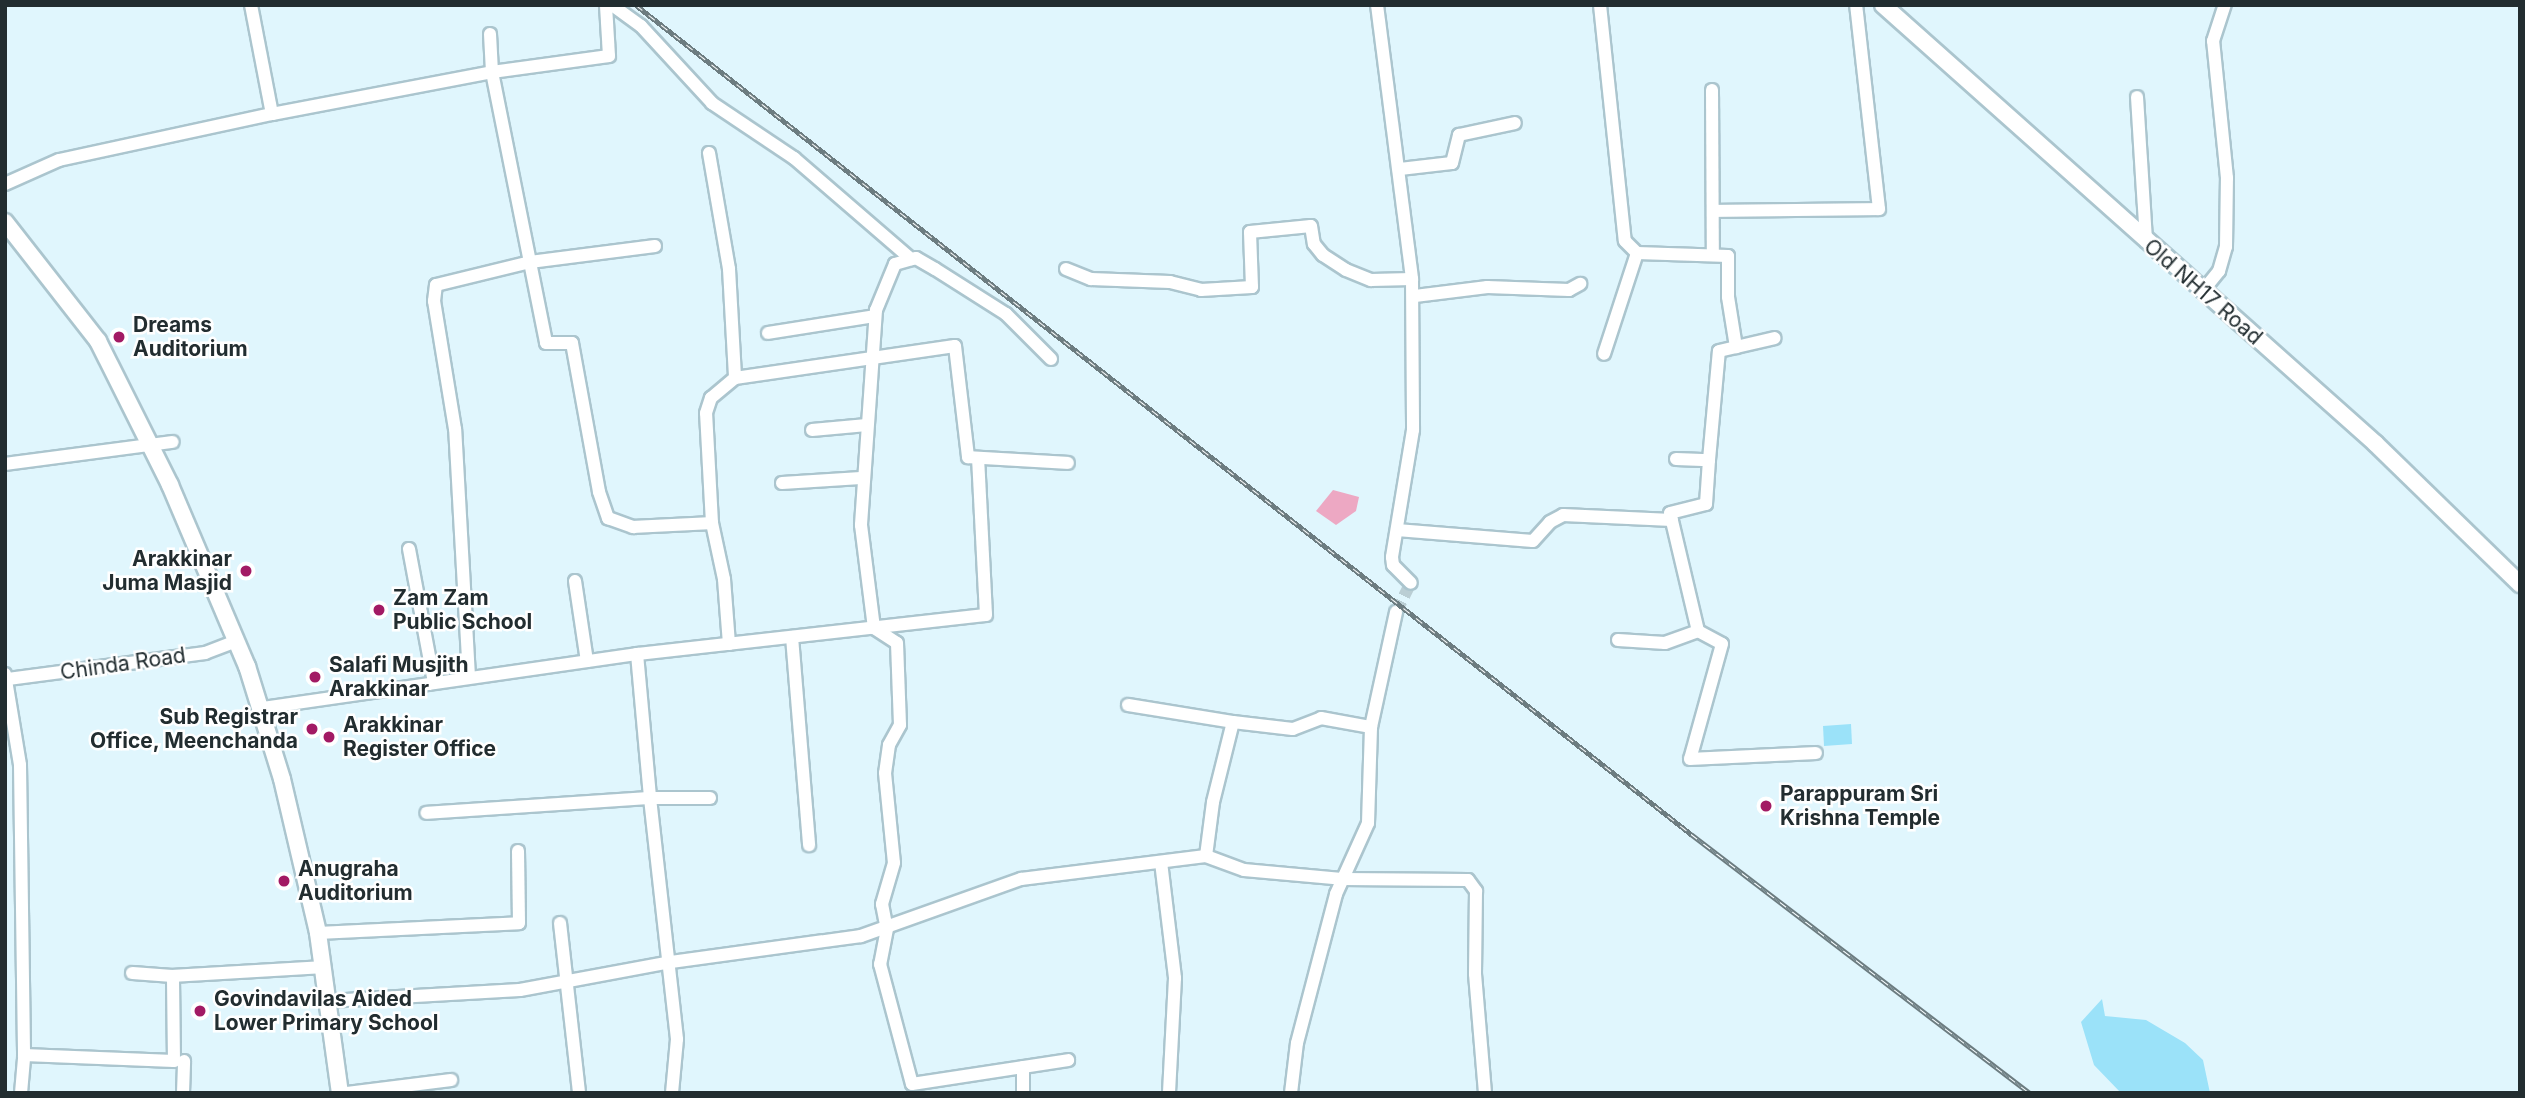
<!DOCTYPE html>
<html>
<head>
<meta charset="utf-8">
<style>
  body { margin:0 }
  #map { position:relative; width:2525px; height:1098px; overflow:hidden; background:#e0f6fd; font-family:Inter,sans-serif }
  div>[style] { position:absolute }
  .green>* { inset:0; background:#eda8c3 }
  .water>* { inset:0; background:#9be2f9 }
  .minor-tunnel>* { height:12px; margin-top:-6px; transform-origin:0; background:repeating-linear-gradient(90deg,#baced4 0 12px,transparent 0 18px) }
  .roads { filter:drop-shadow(2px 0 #abc5ce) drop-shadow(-2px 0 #abc5ce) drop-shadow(0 2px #abc5ce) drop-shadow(0 -2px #abc5ce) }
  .minor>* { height:12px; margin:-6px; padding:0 6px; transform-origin:6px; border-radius:6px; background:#fff }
  .major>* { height:16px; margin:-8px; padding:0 8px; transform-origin:8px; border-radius:8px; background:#fff }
  .rail>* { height:5px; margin-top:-2.5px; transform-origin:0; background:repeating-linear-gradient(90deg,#fff 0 8px,#6c7c80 0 16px); box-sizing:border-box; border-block:2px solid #6c7c80 }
  .dots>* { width:19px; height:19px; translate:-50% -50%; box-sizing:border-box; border:4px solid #fff; border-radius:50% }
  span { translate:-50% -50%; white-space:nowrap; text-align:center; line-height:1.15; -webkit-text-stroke:5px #fff; paint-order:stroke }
  .street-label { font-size:21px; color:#222d30 }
  .poi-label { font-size:21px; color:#222d30; font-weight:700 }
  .left { translate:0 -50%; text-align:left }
  .right { translate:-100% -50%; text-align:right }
  .frame { position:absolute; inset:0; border:7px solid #222d30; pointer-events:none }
</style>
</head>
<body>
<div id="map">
  <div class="green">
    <i style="clip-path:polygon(1333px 490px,1359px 497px,1356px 511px,1336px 525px,1316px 511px)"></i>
  </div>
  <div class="water">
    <i style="clip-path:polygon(1851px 724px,1852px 744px,1824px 746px,1823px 726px)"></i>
    <i style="clip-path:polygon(2102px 999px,2105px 1016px,2146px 1020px,2185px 1043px,2203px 1060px,2210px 1093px,2121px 1093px,2094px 1065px,2081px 1022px)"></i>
  </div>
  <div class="minor-tunnel">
    <i style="left:1396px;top:612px;width:33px;rotate:-63deg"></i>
  </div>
  <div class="roads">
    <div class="minor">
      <i style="left:251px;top:5px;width:111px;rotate:79.1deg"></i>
      <i style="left:612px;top:5px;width:36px;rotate:36deg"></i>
      <i style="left:641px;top:26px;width:105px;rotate:47.3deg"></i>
      <i style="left:712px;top:103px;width:99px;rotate:33.9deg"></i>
      <i style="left:794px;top:158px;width:155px;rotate:40.8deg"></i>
      <i style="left:1377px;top:5px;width:276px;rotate:82.7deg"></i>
      <i style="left:1600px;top:5px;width:237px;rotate:84deg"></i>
      <i style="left:1625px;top:241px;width:17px;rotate:45deg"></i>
      <i style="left:1637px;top:253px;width:106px;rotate:108.1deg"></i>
      <i style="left:490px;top:34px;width:38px;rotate:87deg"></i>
      <i style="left:492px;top:72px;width:276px;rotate:78.7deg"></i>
      <i style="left:546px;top:343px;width:26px"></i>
      <i style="left:572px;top:343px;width:151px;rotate:79.7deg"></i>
      <i style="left:599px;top:492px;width:28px;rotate:71deg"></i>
      <i style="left:608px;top:518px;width:27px;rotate:20deg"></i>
      <i style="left:633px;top:527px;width:79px;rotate:-2.9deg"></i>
      <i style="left:1712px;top:90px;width:165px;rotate:89.7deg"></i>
      <i style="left:2137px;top:97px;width:145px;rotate:86.4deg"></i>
      <i style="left:709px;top:153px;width:118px;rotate:80.2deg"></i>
      <i style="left:729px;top:269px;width:109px;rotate:86.8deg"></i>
      <i style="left:1400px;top:169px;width:52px;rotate:-6.6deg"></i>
      <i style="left:1452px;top:163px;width:29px;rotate:-76deg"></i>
      <i style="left:1459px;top:135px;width:57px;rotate:-12.1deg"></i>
      <i style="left:5px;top:184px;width:59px;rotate:-24deg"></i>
      <i style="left:59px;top:160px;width:218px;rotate:-12.2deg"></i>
      <i style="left:272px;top:114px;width:224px;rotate:-10.8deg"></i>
      <i style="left:492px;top:72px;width:118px;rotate:-7.8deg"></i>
      <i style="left:609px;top:56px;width:51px;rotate:-93.4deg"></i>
      <i style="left:1713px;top:211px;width:166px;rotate:-0.7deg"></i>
      <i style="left:1879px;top:209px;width:205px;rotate:-96.4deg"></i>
      <i style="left:1637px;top:253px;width:91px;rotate:1.9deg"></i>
      <i style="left:1728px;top:256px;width:41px;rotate:90deg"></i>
      <i style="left:1728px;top:297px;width:51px;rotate:80.9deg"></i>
      <i style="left:1066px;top:269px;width:27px;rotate:22deg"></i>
      <i style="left:1091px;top:279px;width:79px;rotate:2.2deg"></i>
      <i style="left:1170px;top:282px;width:32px;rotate:14deg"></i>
      <i style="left:1201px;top:290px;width:51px;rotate:-3.4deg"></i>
      <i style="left:1252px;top:287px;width:55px;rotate:-92.1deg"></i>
      <i style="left:1250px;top:232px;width:61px;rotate:-5.6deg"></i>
      <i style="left:1311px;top:226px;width:18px;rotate:81deg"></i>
      <i style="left:1314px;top:244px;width:14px;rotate:51deg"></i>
      <i style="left:1323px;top:255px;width:27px;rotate:33deg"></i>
      <i style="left:1346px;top:270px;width:27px;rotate:22deg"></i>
      <i style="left:1371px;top:280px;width:41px;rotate:-1.4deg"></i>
      <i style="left:1412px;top:279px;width:151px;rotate:89.6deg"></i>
      <i style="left:1413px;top:430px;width:129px;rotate:99.4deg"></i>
      <i style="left:1392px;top:557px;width:8px;rotate:83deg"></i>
      <i style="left:1393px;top:565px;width:25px;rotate:45deg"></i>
      <i style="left:2202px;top:292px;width:27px;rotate:-51deg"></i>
      <i style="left:2219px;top:271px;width:25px;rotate:-74deg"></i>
      <i style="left:2226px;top:247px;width:69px;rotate:-89.2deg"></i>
      <i style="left:2227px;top:178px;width:138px;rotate:-95.8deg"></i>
      <i style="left:2213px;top:41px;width:38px;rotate:-72deg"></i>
      <i style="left:1415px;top:296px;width:73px;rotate:-7.1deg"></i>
      <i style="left:1487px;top:287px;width:82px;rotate:2.1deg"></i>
      <i style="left:1569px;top:290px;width:13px;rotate:-29deg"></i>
      <i style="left:768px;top:333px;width:108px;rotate:-9deg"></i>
      <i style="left:1051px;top:359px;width:64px;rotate:-135deg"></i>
      <i style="left:1006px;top:314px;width:84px;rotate:-147.6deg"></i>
      <i style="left:935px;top:269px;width:22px;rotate:-150deg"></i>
      <i style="left:916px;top:258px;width:22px;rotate:164deg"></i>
      <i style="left:895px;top:264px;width:50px;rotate:112.4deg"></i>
      <i style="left:876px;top:310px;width:216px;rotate:94deg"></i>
      <i style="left:861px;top:525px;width:104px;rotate:82.8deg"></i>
      <i style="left:874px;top:628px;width:27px;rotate:33deg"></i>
      <i style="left:897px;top:643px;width:82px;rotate:87.9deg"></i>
      <i style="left:900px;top:725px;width:23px;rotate:119deg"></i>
      <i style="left:889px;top:745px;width:28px;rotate:98deg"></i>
      <i style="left:885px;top:773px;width:90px;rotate:84.3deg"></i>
      <i style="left:894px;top:863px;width:43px;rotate:106.3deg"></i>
      <i style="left:882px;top:904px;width:25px;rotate:79deg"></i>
      <i style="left:887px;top:929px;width:36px;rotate:101deg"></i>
      <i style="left:880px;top:964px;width:124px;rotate:75.1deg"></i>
      <i style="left:912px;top:1084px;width:158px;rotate:-8.7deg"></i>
      <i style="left:812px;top:430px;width:55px;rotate:-5.2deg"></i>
      <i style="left:1676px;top:459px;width:33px;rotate:2deg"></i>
      <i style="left:1709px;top:460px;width:109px;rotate:-84.8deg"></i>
      <i style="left:1719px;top:351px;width:57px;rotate:-13.1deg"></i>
      <i style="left:5px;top:464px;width:169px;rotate:-7.5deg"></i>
      <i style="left:782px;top:483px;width:79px;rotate:-3.6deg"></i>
      <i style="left:1397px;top:530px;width:136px;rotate:4.6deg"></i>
      <i style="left:1533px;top:541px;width:25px;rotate:-48deg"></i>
      <i style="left:1550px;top:522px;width:15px;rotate:-28deg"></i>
      <i style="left:1563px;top:515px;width:109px;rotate:2.6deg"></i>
      <i style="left:409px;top:549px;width:136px;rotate:79.4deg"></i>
      <i style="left:575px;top:581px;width:81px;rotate:81.5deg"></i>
      <i style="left:1698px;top:631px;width:121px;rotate:-103.3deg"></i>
      <i style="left:1670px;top:513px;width:37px;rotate:-14deg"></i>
      <i style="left:1706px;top:504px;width:44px;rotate:-86.1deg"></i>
      <i style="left:792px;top:637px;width:209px;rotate:85.3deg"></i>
      <i style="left:1618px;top:640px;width:47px;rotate:3.7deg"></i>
      <i style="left:1665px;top:643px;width:35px;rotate:-20deg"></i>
      <i style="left:1698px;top:631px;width:27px;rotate:28deg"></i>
      <i style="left:1722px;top:644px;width:119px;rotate:105.5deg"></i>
      <i style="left:1690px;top:759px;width:126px;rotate:-2.7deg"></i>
      <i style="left:729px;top:644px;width:65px;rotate:-94.4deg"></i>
      <i style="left:724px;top:579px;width:57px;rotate:-102.1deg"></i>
      <i style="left:712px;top:523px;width:110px;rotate:-93.1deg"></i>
      <i style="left:706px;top:413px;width:16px;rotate:-72deg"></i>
      <i style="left:711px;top:398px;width:31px;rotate:-40deg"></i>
      <i style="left:735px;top:378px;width:222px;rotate:-8.3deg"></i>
      <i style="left:955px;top:346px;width:112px;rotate:83.3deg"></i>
      <i style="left:968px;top:457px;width:100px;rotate:3.4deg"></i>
      <i style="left:637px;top:654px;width:351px;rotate:-6.4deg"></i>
      <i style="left:986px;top:615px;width:157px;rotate:-92.9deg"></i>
      <i style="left:5px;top:674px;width:92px;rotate:80.6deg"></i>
      <i style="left:20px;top:765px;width:290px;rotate:89.2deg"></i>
      <i style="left:469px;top:677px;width:248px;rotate:-93.2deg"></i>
      <i style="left:455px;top:429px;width:130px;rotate:-99.3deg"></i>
      <i style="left:434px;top:301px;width:16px;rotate:-83deg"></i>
      <i style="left:436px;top:285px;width:97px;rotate:-13.7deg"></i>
      <i style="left:530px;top:262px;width:126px;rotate:-7.3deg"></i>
      <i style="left:8px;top:679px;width:199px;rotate:-7.5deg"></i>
      <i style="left:205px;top:653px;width:34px;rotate:-21deg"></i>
      <i style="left:1128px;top:705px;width:106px;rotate:9.2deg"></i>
      <i style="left:262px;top:708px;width:379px;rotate:-8.2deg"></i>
      <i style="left:637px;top:654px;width:145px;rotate:84.8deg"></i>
      <i style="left:650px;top:798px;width:224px;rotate:176.2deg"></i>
      <i style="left:1206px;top:856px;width:54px;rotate:-82.6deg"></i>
      <i style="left:1213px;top:802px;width:82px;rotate:-76deg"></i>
      <i style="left:1233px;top:722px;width:60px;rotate:6.7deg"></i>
      <i style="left:1293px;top:729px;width:30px;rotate:-21deg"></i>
      <i style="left:1321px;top:718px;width:51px;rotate:10.2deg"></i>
      <i style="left:1371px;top:727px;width:118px;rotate:-77.7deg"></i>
      <i style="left:1161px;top:862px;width:117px;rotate:83.1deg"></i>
      <i style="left:1175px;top:978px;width:115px;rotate:93deg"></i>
      <i style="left:560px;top:923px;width:171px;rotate:83.6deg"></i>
      <i style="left:318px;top:933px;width:201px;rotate:-2.8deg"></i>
      <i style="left:519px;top:923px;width:72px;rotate:-90.8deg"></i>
      <i style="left:132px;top:973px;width:41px;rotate:4.2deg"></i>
      <i style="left:328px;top:1001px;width:192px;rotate:-3.3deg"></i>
      <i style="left:520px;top:990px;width:154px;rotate:-10.5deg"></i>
      <i style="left:671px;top:962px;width:192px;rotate:-7.8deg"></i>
      <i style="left:861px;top:936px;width:170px;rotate:-19.6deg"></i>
      <i style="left:1021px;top:879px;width:186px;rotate:-7.1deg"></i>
      <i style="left:1206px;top:856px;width:40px;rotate:20.2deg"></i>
      <i style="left:1244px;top:870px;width:98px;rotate:5.2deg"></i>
      <i style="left:1342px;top:879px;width:126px;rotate:0.5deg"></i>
      <i style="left:1468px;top:880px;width:14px;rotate:54deg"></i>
      <i style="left:1476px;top:891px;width:83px;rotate:90.7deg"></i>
      <i style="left:1475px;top:974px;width:119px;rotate:85.2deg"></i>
      <i style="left:1023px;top:1067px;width:26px;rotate:90deg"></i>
      <i style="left:21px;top:1093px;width:38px;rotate:-85deg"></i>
      <i style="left:24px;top:1055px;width:150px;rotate:2.3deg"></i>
      <i style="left:174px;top:1061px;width:85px;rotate:-90.7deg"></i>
      <i style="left:173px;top:976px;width:150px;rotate:-3.4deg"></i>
      <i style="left:183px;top:1093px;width:32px;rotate:-88deg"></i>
      <i style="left:347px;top:1093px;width:105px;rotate:-7.1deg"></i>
      <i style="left:672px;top:1093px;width:54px;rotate:-84.7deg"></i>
      <i style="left:677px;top:1039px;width:243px;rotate:-96.4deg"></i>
      <i style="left:650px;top:798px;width:60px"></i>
      <i style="left:1291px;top:1093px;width:50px;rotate:-83.2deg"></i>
      <i style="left:1297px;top:1043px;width:154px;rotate:-75.3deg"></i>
      <i style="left:1336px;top:894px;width:78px;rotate:-65.7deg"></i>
      <i style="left:1368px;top:823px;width:96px;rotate:-88.2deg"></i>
    </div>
    <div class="major">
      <i style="left:1883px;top:5px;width:660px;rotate:41.68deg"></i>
      <i style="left:2376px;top:444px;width:201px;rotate:44.2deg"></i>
      <i style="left:5px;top:222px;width:151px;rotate:52deg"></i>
      <i style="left:98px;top:341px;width:161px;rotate:63.4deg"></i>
      <i style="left:170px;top:485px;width:197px;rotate:67deg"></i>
      <i style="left:247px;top:666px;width:118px;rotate:72.8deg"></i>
      <i style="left:282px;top:779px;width:158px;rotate:76.8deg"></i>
      <i style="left:318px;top:933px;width:162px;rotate:82.2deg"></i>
    </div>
  </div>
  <div class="rail">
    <i style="left:636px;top:5px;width:1342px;rotate:38.16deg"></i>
    <i style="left:1691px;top:834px;width:427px;rotate:37.4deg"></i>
  </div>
  <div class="dots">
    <i style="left:119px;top:337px;background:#a21a64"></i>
    <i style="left:246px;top:571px;background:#a21a64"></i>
    <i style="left:379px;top:610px;background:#a21a64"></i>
    <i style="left:315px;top:677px;background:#a21a64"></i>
    <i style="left:312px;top:729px;background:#a21a64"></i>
    <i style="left:329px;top:737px;background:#a21a64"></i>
    <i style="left:1766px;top:806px;background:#a21a64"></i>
    <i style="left:284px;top:881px;background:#a21a64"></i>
    <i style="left:200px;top:1011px;background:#a21a64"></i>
  </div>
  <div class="street-label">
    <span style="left:2203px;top:292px;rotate:41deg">Old NH17 Road</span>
    <span style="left:123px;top:664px;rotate:-8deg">Chinda Road</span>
  </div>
  <div class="poi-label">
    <span class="left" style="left:133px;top:337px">Dreams<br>Auditorium</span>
    <span class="right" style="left:232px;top:571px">Arakkinar<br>Juma Masjid</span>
    <span class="left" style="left:393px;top:610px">Zam Zam<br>Public School</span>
    <span class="left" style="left:329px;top:677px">Salafi Musjith<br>Arakkinar</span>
    <span class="right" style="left:298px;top:729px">Sub Registrar<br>Office, Meenchanda</span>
    <span class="left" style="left:343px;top:737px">Arakkinar<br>Register Office</span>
    <span class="left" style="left:1780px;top:806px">Parappuram Sri<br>Krishna Temple</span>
    <span class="left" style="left:298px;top:881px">Anugraha<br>Auditorium</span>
    <span class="left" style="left:214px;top:1011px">Govindavilas Aided<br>Lower Primary School</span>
  </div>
  <div class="frame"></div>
</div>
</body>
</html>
